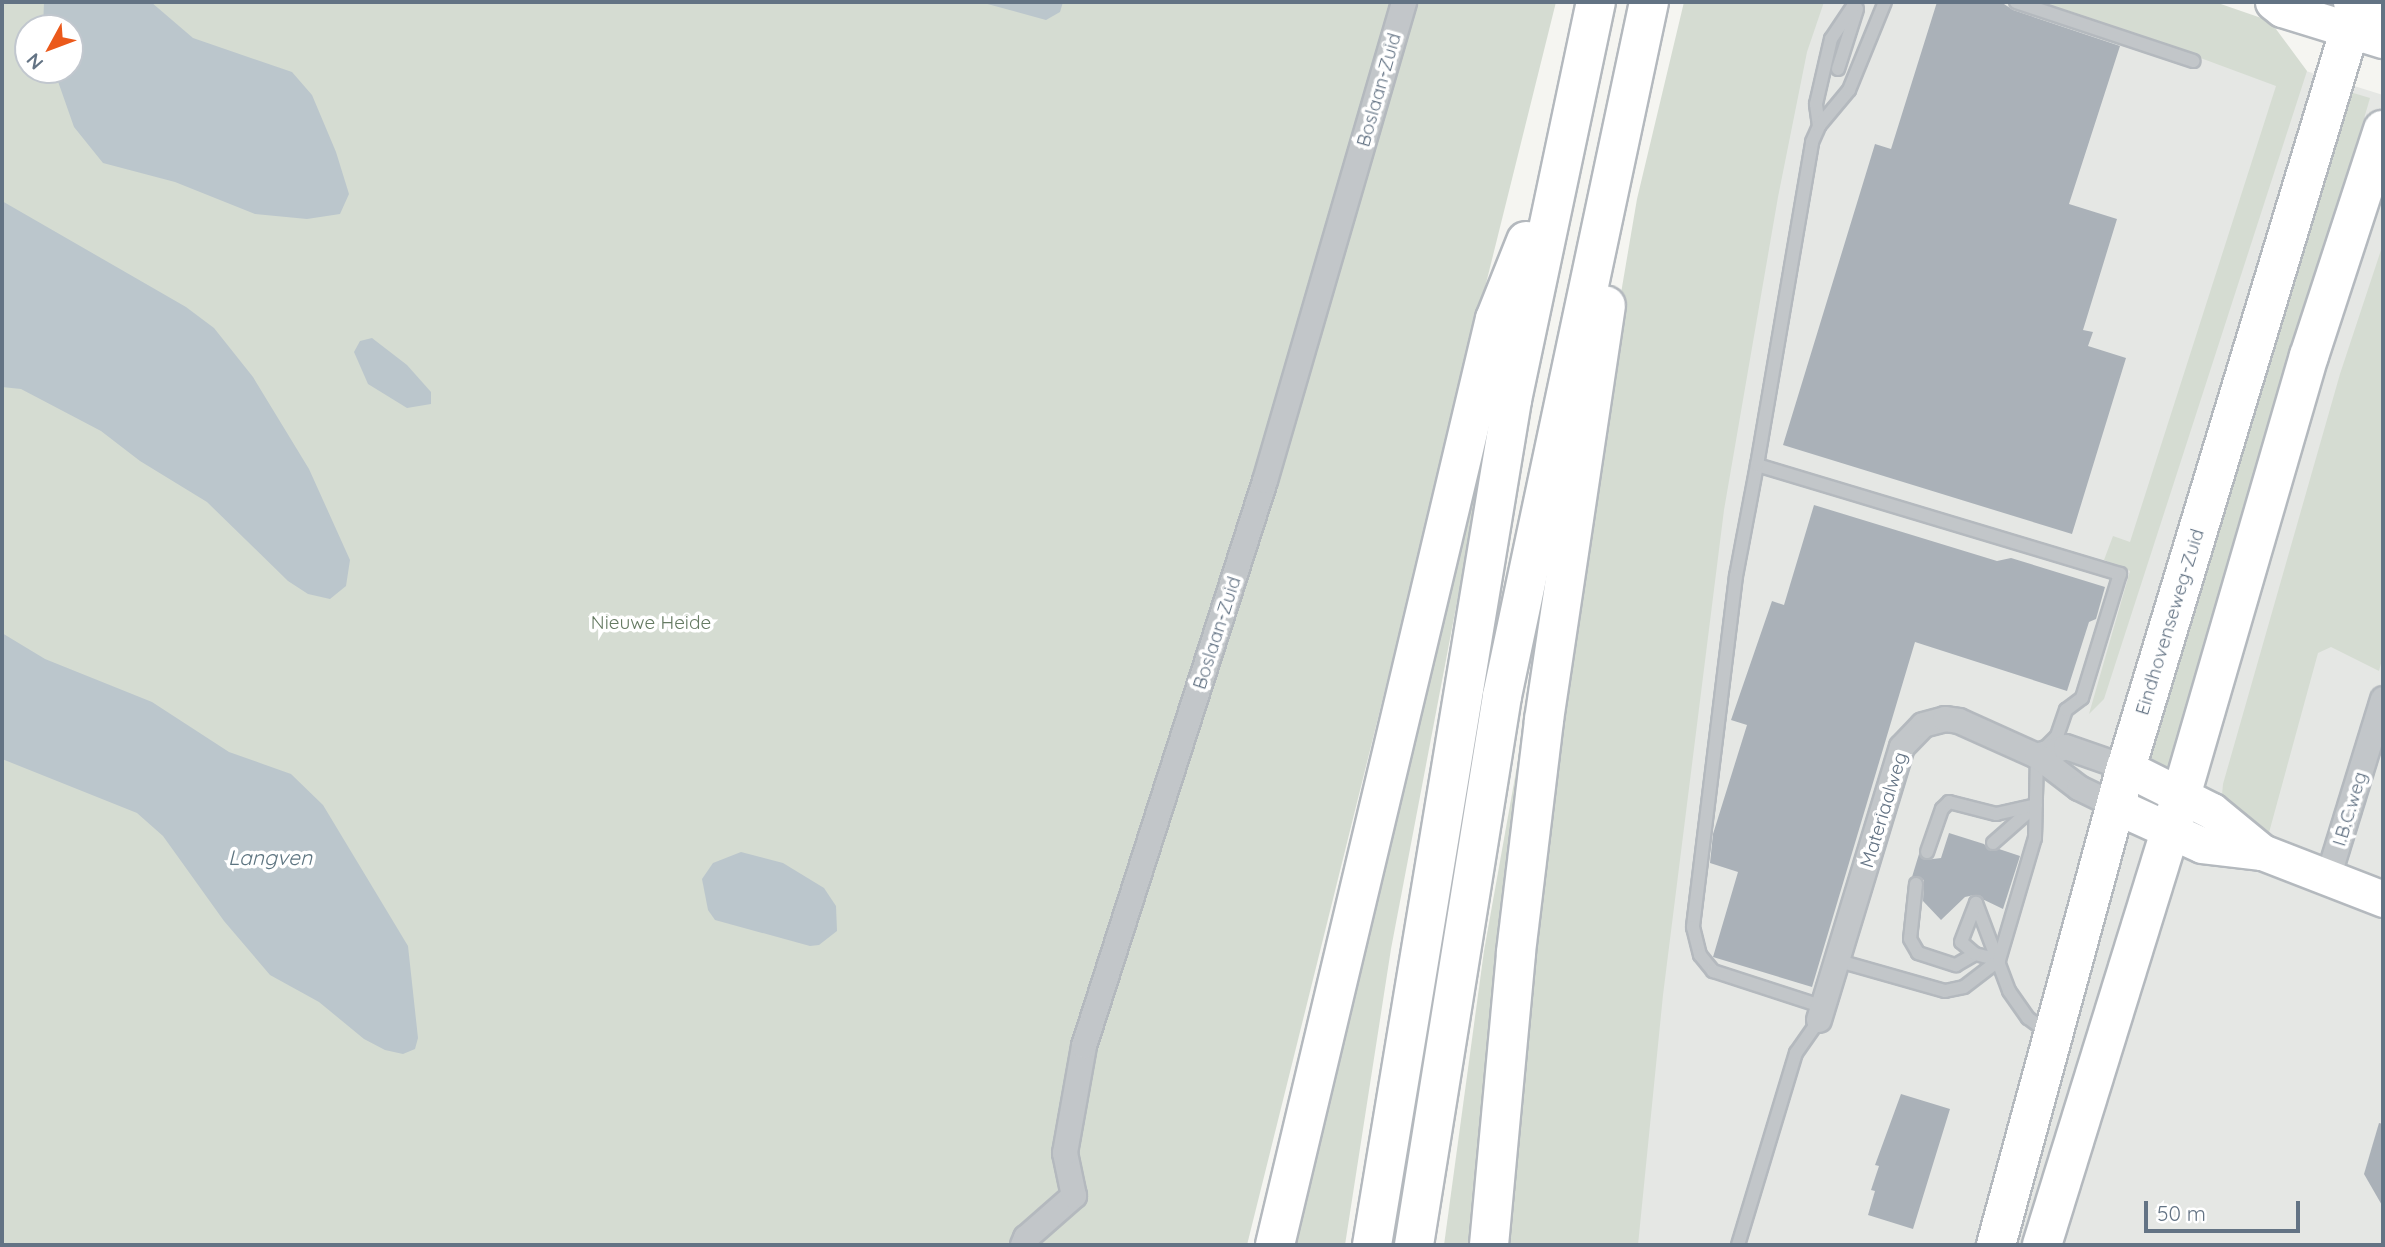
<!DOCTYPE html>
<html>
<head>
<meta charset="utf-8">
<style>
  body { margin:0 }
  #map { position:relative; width:2385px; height:1247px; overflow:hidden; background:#f5f5f1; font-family:Quicksand,sans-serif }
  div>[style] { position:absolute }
  .built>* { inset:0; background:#e5e7e4 }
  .green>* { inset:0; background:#d5dcd2 }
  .water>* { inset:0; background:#bbc6cc }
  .building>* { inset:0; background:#aab1b8 }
  .roads { filter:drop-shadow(2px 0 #b4b9be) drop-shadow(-2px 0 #b4b9be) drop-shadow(0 2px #b4b9be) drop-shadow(0 -2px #b4b9be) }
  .lane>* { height:12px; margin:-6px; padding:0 6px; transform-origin:6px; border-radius:6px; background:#c2c6c9 }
  .street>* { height:24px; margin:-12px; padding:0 12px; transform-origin:12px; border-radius:12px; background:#c2c6c9 }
  .secondary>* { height:35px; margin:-17.5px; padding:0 17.5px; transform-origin:17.5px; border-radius:17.5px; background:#fff }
  .primary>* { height:38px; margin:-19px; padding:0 19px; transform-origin:19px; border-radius:19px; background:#fff }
  .highway>* { height:38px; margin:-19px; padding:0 19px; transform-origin:19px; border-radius:19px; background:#fff }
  span { translate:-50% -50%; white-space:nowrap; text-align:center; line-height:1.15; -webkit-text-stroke:7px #fff; paint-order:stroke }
  .street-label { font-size:19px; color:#637384 }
  .park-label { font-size:19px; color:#657a62 }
  .water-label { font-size:21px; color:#5e7581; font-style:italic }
  .frame { position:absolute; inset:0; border:4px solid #637384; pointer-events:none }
  .north { position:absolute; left:14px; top:14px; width:70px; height:70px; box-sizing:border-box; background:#fff; border:2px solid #c1c7ce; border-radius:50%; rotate:229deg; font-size:19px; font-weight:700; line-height:28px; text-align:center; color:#637384 }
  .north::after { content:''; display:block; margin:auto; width:24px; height:32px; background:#eb591b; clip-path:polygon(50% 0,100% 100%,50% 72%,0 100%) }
  .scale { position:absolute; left:2144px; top:1201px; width:156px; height:32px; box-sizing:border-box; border:4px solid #637384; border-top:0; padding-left:9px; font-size:21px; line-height:24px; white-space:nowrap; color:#637384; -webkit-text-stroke:5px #fff; paint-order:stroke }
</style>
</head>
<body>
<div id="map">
  <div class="built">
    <i style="clip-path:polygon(1749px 2px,2084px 2px,2383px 95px,2383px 1245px,1565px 1245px)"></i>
  </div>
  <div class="green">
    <i style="clip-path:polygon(evenodd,2px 2px,1556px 2px,1247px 1245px,2px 1245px,2px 2px,28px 28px,70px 28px,70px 70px,28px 70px,28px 28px)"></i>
    <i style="clip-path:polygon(1684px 2px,1824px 2px,1807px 52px,1778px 197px,1724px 510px,1663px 995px,1638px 1245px,1509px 1245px,1529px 932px,1577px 552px,1637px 199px)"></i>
    <i style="clip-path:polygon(2036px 2px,2215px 2px,2270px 21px,2307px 71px,2104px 699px,2089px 714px,2130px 571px,2104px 560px,2113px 536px,2130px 542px,2276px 86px,2125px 30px)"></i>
    <i style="clip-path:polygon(2340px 89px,2370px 98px,2188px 723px,2171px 772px,2150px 770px,2150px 756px)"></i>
    <i style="clip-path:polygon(2383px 244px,2383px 656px,2379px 671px,2331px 647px,2318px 653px,2267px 840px,2222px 795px,2223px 784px,2340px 374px)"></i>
    <i style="clip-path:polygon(1523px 255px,1391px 949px,1345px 1245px,1289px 1245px)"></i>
    <i style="clip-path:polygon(1573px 452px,1480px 1245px,1444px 1245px,1484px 951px)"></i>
  </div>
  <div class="water">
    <i style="clip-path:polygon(44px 2px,151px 2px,193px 38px,292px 72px,312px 95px,336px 152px,349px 194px,340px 214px,307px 219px,255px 214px,175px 182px,103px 163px,74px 127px,54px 70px,70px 70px,70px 28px,43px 28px)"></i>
    <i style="clip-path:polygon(980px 2px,1063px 2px,1060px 12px,1046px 20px)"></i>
    <i style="clip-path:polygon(2px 201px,186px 307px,214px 328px,253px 377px,309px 469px,350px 560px,346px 586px,330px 599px,308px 594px,288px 581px,207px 502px,140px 461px,101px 431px,21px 389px,2px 387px)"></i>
    <i style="clip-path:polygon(372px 338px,407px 365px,431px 392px,431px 404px,407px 408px,368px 384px,354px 352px,360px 341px)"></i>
    <i style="clip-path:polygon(2px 633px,45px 659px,152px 702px,229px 752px,291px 774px,323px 805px,408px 946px,418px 1038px,415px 1049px,403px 1054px,385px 1050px,364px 1039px,319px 1002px,270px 975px,224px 921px,163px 836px,137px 813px,2px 759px)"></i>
    <i style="clip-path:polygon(741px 852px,783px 863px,824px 888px,836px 906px,837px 931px,819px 945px,810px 946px,715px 920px,708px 910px,702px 879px,713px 863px)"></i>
  </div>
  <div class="building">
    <i style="clip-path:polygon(1937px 2px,2001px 2px,2013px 10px,2120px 46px,2069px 204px,2117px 219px,2083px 330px,2093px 332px,2088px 346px,2126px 358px,2072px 534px,1783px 445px,1875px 144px,1891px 149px)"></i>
    <i style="clip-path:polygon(1814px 505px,1997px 561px,2011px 558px,2105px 587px,2096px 619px,2089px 622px,2067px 691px,1915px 642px,1812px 987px,1713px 957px,1738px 872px,1710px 863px,1713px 834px,1747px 725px,1731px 720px,1772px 601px,1784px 605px)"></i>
    <i style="clip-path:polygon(1949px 833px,1984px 844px,1991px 851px,1999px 849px,2020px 856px,2003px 909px,1974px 895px,1965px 897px,1941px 920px,1923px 901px,1924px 880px,1912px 877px,1919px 854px,1925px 860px,1941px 858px)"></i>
    <i style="clip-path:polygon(1901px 1094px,1950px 1109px,1913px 1229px,1868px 1215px,1875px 1191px,1871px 1190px,1879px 1166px,1875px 1165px)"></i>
    <i style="clip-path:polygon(2379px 1123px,2383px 1124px,2383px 1207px,2364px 1174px)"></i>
  </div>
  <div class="roads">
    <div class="lane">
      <i style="left:2016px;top:2px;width:187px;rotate:18.4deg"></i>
      <i style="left:1838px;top:69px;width:63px;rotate:-72.4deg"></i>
      <i style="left:1819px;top:126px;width:22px;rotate:-98deg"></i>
      <i style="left:1816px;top:104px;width:67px;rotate:-77deg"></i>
      <i style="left:1831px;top:39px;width:45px;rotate:-56deg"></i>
      <i style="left:1757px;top:465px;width:113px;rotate:100.7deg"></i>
      <i style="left:1736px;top:576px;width:354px;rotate:97deg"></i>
      <i style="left:1693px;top:927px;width:29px;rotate:76deg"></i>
      <i style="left:1700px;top:955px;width:21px;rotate:51deg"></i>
      <i style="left:1713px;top:971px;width:117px;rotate:18deg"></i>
      <i style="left:1993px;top:843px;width:56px;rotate:-41.4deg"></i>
      <i style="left:1927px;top:852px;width:46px;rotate:-70.8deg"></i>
      <i style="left:1942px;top:809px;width:10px;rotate:-45deg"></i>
      <i style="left:1949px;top:802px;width:49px;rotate:14.3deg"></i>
      <i style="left:1996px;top:814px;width:41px;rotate:-12.7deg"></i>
      <i style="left:1916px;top:884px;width:55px;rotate:96.2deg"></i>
      <i style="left:1910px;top:939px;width:16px;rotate:60deg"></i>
      <i style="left:1918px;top:953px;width:40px;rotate:18deg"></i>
      <i style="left:1956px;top:965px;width:22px;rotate:-30deg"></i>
      <i style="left:1975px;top:954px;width:25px;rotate:14deg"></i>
      <i style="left:1976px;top:903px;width:94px;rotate:69.4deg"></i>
      <i style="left:2009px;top:991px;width:33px;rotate:55deg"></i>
      <i style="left:2028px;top:1018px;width:26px;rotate:36deg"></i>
      <i style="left:1975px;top:954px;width:18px;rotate:-139deg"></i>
      <i style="left:1961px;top:942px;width:42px;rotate:-69deg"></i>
      <i style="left:1839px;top:961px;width:110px;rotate:15.8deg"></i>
      <i style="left:1945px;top:991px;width:19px;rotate:-12deg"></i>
      <i style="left:1964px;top:987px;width:44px;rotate:-37.6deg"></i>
      <i style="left:1999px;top:960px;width:127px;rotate:-73.6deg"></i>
      <i style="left:2035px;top:838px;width:82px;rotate:-88.6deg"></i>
      <i style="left:2037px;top:756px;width:28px;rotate:-45deg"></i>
      <i style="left:2057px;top:736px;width:28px;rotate:-71deg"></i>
      <i style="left:2066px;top:710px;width:20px;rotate:-37deg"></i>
      <i style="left:2082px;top:698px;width:130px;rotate:-73deg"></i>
      <i style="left:2120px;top:574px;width:379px;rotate:-163.3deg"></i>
      <i style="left:1757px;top:465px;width:328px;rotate:-80.3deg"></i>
      <i style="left:1812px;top:142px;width:17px;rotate:-66deg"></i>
      <i style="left:1819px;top:126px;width:47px;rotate:-50.2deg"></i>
      <i style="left:1849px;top:90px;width:95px;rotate:-67.8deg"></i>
      <i style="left:1738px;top:1245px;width:201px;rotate:-73.2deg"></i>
      <i style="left:1796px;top:1053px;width:40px;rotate:-55.1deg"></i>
    </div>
    <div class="street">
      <i style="left:2037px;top:756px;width:30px;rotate:-17deg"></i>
      <i style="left:2066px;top:747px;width:64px;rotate:19.3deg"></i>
      <i style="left:2328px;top:878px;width:187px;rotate:-72.9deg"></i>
      <i style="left:1819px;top:1020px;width:285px;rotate:-73.1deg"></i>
      <i style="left:1902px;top:747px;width:30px;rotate:-46deg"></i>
      <i style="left:1923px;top:725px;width:23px;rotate:-15deg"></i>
      <i style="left:1945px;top:719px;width:14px;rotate:8deg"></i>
      <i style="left:1959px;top:721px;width:85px;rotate:24.2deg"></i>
      <i style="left:2037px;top:756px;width:53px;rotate:37.3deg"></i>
      <i style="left:2079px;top:788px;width:41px;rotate:25.9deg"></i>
      <i style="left:1023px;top:1245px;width:8px;rotate:-67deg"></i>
      <i style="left:1026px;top:1238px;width:64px;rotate:-41.2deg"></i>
      <i style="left:1074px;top:1196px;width:44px;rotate:-101.8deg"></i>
      <i style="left:1065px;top:1153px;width:109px;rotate:-79.9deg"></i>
      <i style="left:1084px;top:1046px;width:593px;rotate:-72.24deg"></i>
      <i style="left:1265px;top:481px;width:499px;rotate:-73.8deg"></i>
    </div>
    <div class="secondary">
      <i style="left:2273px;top:2px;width:11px;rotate:38deg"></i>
      <i style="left:2282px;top:9px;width:106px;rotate:17.1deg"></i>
      <i style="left:2351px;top:2px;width:34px;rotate:17deg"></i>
      <i style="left:2126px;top:768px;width:96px;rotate:26.6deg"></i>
      <i style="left:2212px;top:811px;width:65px;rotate:39.4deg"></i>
      <i style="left:2116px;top:806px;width:94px;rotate:24.4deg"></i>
      <i style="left:2202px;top:845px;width:60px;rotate:6.7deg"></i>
      <i style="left:2262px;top:852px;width:130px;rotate:21.2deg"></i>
    </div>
    <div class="primary">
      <i style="left:1996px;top:1245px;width:494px;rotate:-74.8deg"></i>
      <i style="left:2126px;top:768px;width:800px;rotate:-73.15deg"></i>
      <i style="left:2042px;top:1245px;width:470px;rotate:-72.8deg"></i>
      <i style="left:2181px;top:796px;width:458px;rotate:-73.8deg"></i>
      <i style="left:2309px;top:356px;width:238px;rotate:-71.9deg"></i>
    </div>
    <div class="highway">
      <i style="left:1275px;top:1245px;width:952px;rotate:-76.64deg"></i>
      <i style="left:1495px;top:319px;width:84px;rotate:-68.3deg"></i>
      <i style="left:1372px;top:1245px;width:857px;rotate:-80.59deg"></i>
      <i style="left:1512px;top:400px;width:407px;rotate:-78.1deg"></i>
      <i style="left:1414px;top:1245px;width:556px;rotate:-80.89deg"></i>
      <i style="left:1502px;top:696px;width:709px;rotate:-78.04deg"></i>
      <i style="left:1489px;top:1245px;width:294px;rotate:-84.7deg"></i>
      <i style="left:1516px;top:952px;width:234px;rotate:-83.1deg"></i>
      <i style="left:1544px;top:720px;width:419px;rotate:-81.5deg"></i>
    </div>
  </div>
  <div class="street-label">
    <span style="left:1379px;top:90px;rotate:-74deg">Boslaan-Zuid</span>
    <span style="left:2170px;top:622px;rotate:-73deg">Eindhovenseweg-Zuid</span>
    <span style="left:1217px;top:633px;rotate:-72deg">Boslaan-Zuid</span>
    <span style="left:2350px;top:809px;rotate:-73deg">I.B.C.weg</span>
    <span style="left:1884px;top:810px;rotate:-73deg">Materiaalweg</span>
  </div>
  <div class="park-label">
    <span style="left:651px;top:623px">Nieuwe Heide</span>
  </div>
  <div class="water-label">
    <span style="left:270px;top:857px">Langven</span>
  </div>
  <div class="frame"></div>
  <div class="north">N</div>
  <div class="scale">50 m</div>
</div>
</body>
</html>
